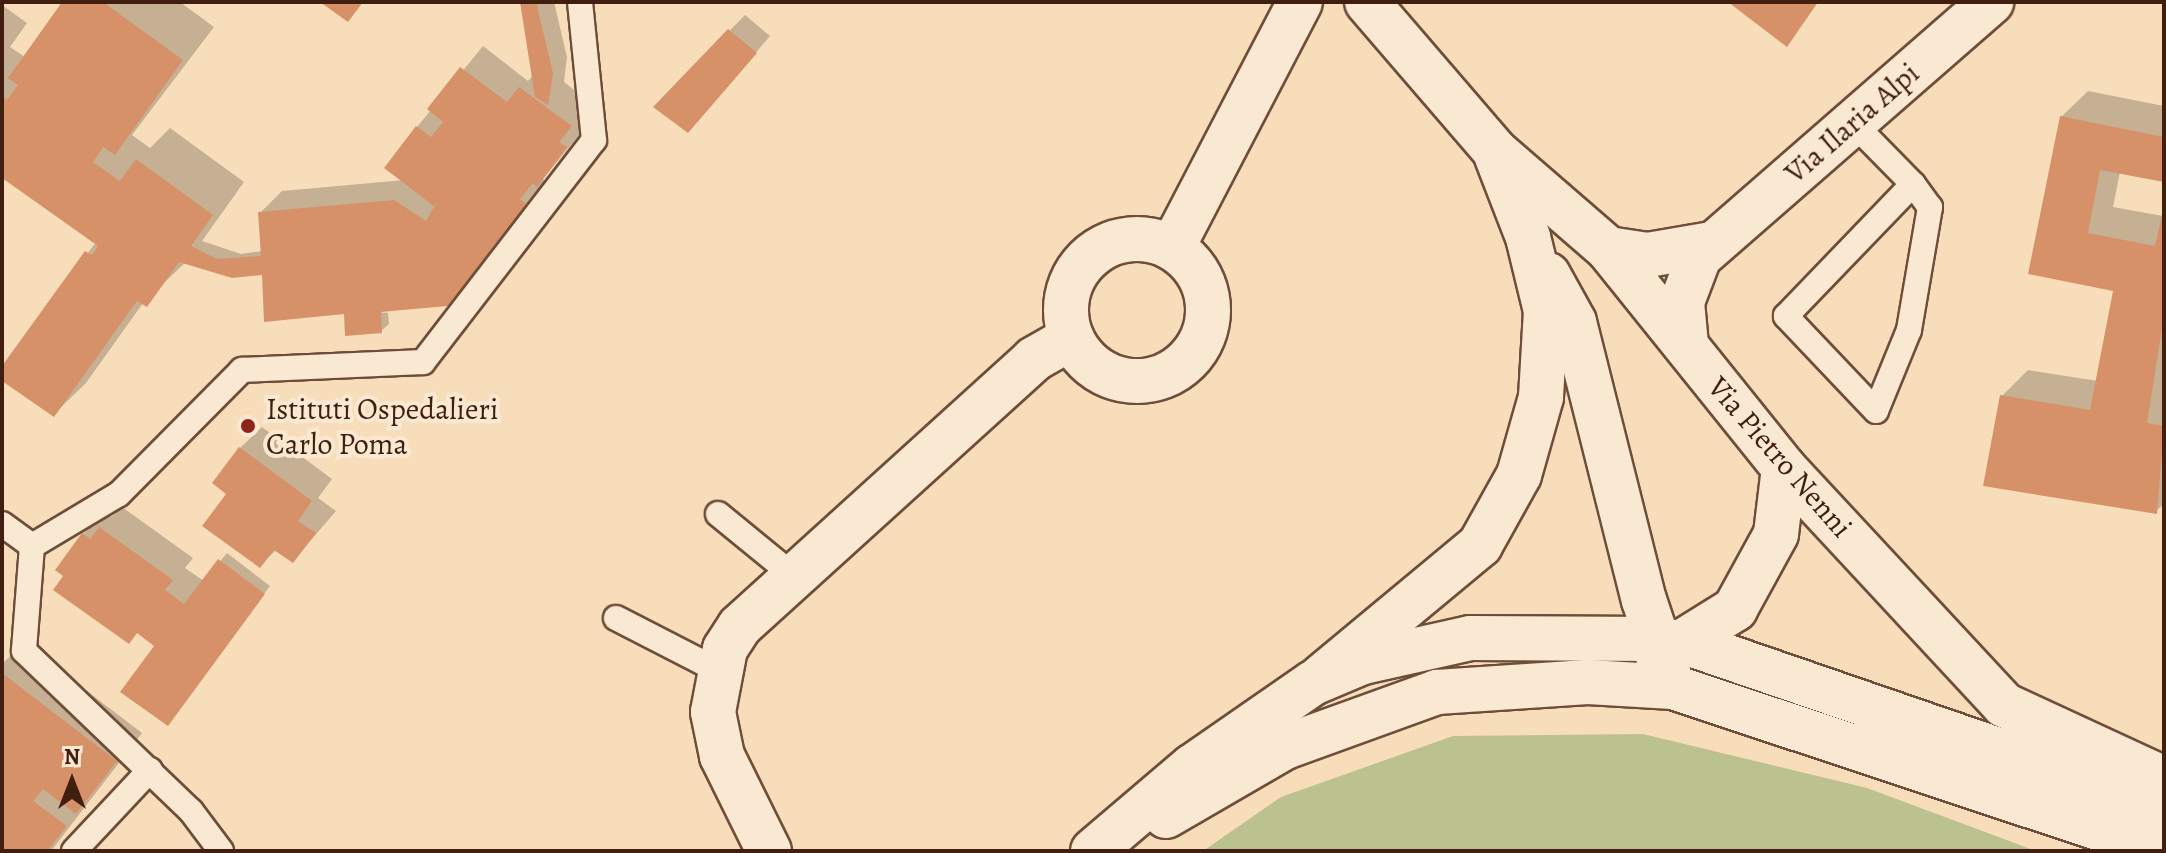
<!DOCTYPE html>
<html>
<head>
<meta charset="utf-8">
<style>
  body { margin:0 }
  #map { position:relative; width:2166px; height:853px; overflow:hidden; background:#f7ddba; font-family:Alegreya,serif }
  div>[style] { position:absolute }
  .green>* { inset:0; background:#bcc190 }
  .shadow>* { inset:0; background:#0003 }
  .building>* { inset:0; background:#d79168 }
  .roads { filter:drop-shadow(2px 0 #6e4e3a) drop-shadow(-2px 0 #6e4e3a) drop-shadow(0 2px #6e4e3a) drop-shadow(0 -2px #6e4e3a) }
  .lane>* { height:24px; margin:-12px; padding:0 12px; transform-origin:12px; border-radius:12px; background:#fae9d2 }
  .street>* { height:44px; margin:-22px; padding:0 22px; transform-origin:22px; border-radius:22px; background:#fae9d2 }
  .street>.ring { margin:-22px; padding:0; box-sizing:content-box; background:none; border:44px solid #fae9d2; border-radius:50% }
  .secondary>* { height:44px; margin:-22px; padding:0 22px; transform-origin:22px; border-radius:22px; background:#fae9d2 }
  .dots>* { width:22px; height:22px; translate:-50% -50%; box-sizing:border-box; border:4px solid #fae9d2; border-radius:50% }
  span { translate:-50% -50%; white-space:nowrap; text-align:center; line-height:1.15; -webkit-text-stroke:8px #fae9d2; paint-order:stroke }
  .street-label { font-size:30px; color:#401f10 }
  .poi-label { font-size:30px; color:#401f10 }
  .left { translate:0 -50%; text-align:left }
  .frame { position:absolute; inset:0; border:4px solid #401f10; pointer-events:none }
  .north { position:absolute; left:32px; top:741px; width:80px; height:80px; -webkit-text-stroke:6px #fae9d2; paint-order:stroke; rotate:0deg; font-size:22px; font-weight:700; line-height:32px; text-align:center; color:#401f10 }
  .north::after { content:''; display:block; margin:auto; width:28px; height:36px; background:#401f10; clip-path:polygon(50% 0,100% 100%,50% 72%,0 100%) }
</style>
</head>
<body>
<div id="map">
  <div class="green">
    <i style="clip-path:polygon(1643px 734px,1867px 788px,2036px 851px,1203px 851px,1281px 797px,1453px 736px)"></i>
  </div>
  <div class="shadow">
    <i style="clip-path:polygon(65px 2px,180px 2px,214px 27px,132px 135px,150px 148px,170px 128px,244px 182px,202px 241px,241px 254px,262px 251px,260px 213px,282px 191px,404px 180px,417px 127px,483px 46px,528px 81px,535px 73px,522px 2px,554px 2px,567px 57px,564px 82px,592px 104px,580px 120px,587px 125px,543px 179px,546px 182px,479px 280px,367px 311px,388px 313px,389px 324px,381px 331px,263px 273px,186px 262px,143px 303px,86px 383px,53px 415px,2px 378px,2px 370px,96px 242px,2px 176px,2px 5px,27px 23px,10px 47px,25px 57px)"></i>
    <i style="clip-path:polygon(1730px 2px,1818px 2px,1787px 45px)"></i>
    <i style="clip-path:polygon(745px 15px,770px 36px,703px 115px,656px 106px)"></i>
    <i style="clip-path:polygon(2088px 91px,2164px 106px,2164px 179px,2120px 172px,2113px 207px,2163px 216px,2164px 210px,2164px 504px,2156px 511px,2002px 396px,2028px 370px,2098px 381px,2115px 289px,2031px 273px,2061px 117px)"></i>
    <i style="clip-path:polygon(262px 427px,332px 479px,318px 498px,336px 511px,293px 561px,277px 549px,260px 566px,229px 493px,240px 448px)"></i>
    <i style="clip-path:polygon(122px 507px,193px 558px,185px 568px,204px 581px,227px 553px,270px 586px,189px 696px,156px 645px,138px 632px,129px 642px,66px 575px,83px 534px,105px 513px,111px 517px)"></i>
    <i style="clip-path:polygon(24px 643px,142px 733px,51px 851px,2px 851px,2px 664px)"></i>
  </div>
  <div class="building">
    <i style="clip-path:polygon(62px 2px,103px 2px,183px 60px,115px 155px,103px 147px,93px 162px,120px 181px,136px 159px,213px 215px,191px 246px,217px 259px,261px 256px,258px 212px,394px 200px,426px 221px,439px 198px,434px 206px,384px 168px,416px 126px,431px 137px,443px 122px,427px 109px,460px 67px,507px 102px,519px 87px,572px 126px,559px 142px,567px 147px,537px 187px,533px 183px,520px 199px,526px 204px,458px 305px,381px 312px,382px 333px,345px 336px,344px 314px,264px 322px,262px 275px,232px 278px,179px 262px,147px 307px,137px 301px,54px 417px,2px 381px,2px 366px,85px 251px,92px 255px,98px 246px,2px 178px,2px 96px,7px 100px,18px 85px,8px 78px)"></i>
    <i style="clip-path:polygon(320px 2px,363px 2px,348px 22px)"></i>
    <i style="clip-path:polygon(520px 2px,536px 2px,553px 73px,548px 105px,535px 97px)"></i>
    <i style="clip-path:polygon(1728px 2px,1818px 2px,1787px 47px)"></i>
    <i style="clip-path:polygon(728px 29px,757px 53px,688px 133px,653px 107px)"></i>
    <i style="clip-path:polygon(2060px 116px,2164px 137px,2164px 182px,2100px 170px,2088px 233px,2155px 246px,2164px 207px,2164px 316px,2147px 423px,2164px 426px,2157px 514px,1983px 486px,2000px 395px,2090px 410px,2113px 291px,2028px 274px)"></i>
    <i style="clip-path:polygon(239px 447px,312px 501px,298px 521px,316px 533px,293px 563px,274px 550px,260px 568px,202px 526px,226px 494px,212px 483px)"></i>
    <i style="clip-path:polygon(99px 527px,173px 580px,165px 590px,184px 604px,218px 559px,265px 594px,168px 726px,120px 692px,154px 646px,137px 633px,129px 644px,53px 590px,63px 576px,55px 570px,82px 533px,90px 539px)"></i>
    <i style="clip-path:polygon(2px 673px,117px 761px,76px 814px,43px 789px,33px 801px,67px 826px,47px 851px,2px 851px)"></i>
  </div>
  <div class="roads">
    <div class="lane">
      <i style="left:1852px;top:122px;width:87px;rotate:45.5deg"></i>
      <i style="left:1913px;top:184px;width:29px;rotate:54deg"></i>
      <i style="left:1930px;top:207px;width:125px;rotate:99.7deg"></i>
      <i style="left:1909px;top:330px;width:87px;rotate:112.2deg"></i>
      <i style="left:1876px;top:411px;width:131px;rotate:-133.5deg"></i>
      <i style="left:1786px;top:316px;width:183px;rotate:-46.1deg"></i>
      <i style="left:718px;top:514px;width:99px;rotate:39.3deg"></i>
      <i style="left:2px;top:524px;width:37px;rotate:36deg"></i>
      <i style="left:32px;top:546px;width:105px;rotate:94.4deg"></i>
      <i style="left:24px;top:651px;width:231px;rotate:43.8deg"></i>
      <i style="left:191px;top:811px;width:50px;rotate:53.1deg"></i>
      <i style="left:32px;top:546px;width:101px;rotate:-30.9deg"></i>
      <i style="left:119px;top:494px;width:175px;rotate:-45.2deg"></i>
      <i style="left:242px;top:370px;width:181px;rotate:-2.5deg"></i>
      <i style="left:423px;top:362px;width:280px;rotate:-52.4deg"></i>
      <i style="left:594px;top:140px;width:139px;rotate:-95.8deg"></i>
      <i style="left:616px;top:618px;width:116px;rotate:27.2deg"></i>
      <i style="left:74px;top:851px;width:111px;rotate:-46.8deg"></i>
    </div>
    <div class="street">
      <i style="left:1367px;top:2px;width:196px;rotate:49.3deg"></i>
      <i style="left:1495px;top:151px;width:150px;rotate:40.9deg"></i>
      <i style="left:1608px;top:249px;width:281px;rotate:51.2deg"></i>
      <i style="left:1784px;top:468px;width:323px;rotate:47.1deg"></i>
      <i style="left:2004px;top:705px;width:176px;rotate:24.8deg"></i>
      <i class="ring" style="left:1066px;top:239px;width:98px;height:98px"></i>
      <i style="left:1172px;top:248px;width:277px;rotate:-62.5deg"></i>
      <i style="left:1608px;top:249px;width:40px;rotate:8.5deg"></i>
      <i style="left:1648px;top:255px;width:65px;rotate:-9.8deg"></i>
      <i style="left:1548px;top:275px;width:54px;rotate:61deg"></i>
      <i style="left:1574px;top:322px;width:287px;rotate:75.9deg"></i>
      <i style="left:1644px;top:600px;width:79px;rotate:71.6deg"></i>
      <i style="left:1686px;top:345px;width:43px;rotate:-95.3deg"></i>
      <i style="left:1682px;top:302px;width:48px;rotate:-69.3deg"></i>
      <i style="left:1699px;top:257px;width:388px;rotate:-41.1deg"></i>
      <i style="left:1658px;top:657px;width:91px;rotate:-31.9deg"></i>
      <i style="left:1735px;top:609px;width:85px;rotate:-61.3deg"></i>
      <i style="left:1776px;top:534px;width:66px;rotate:-83.1deg"></i>
      <i style="left:1321px;top:677px;width:207px;rotate:-39.7deg"></i>
      <i style="left:1480px;top:545px;width:80px;rotate:-60.9deg"></i>
      <i style="left:1519px;top:475px;width:81px;rotate:-74.2deg"></i>
      <i style="left:1541px;top:397px;width:86px;rotate:-86.7deg"></i>
      <i style="left:1546px;top:311px;width:76px;rotate:-103.7deg"></i>
      <i style="left:1528px;top:237px;width:86px;rotate:-111.2deg"></i>
      <i style="left:769px;top:851px;width:106px;rotate:-116.3deg"></i>
      <i style="left:722px;top:756px;width:45px;rotate:-101.6deg"></i>
      <i style="left:713px;top:712px;width:64px;rotate:-79.2deg"></i>
      <i style="left:725px;top:649px;width:27px;rotate:-57deg"></i>
      <i style="left:740px;top:626px;width:397px;rotate:-42.2deg"></i>
      <i style="left:1034px;top:359px;width:43px;rotate:-29.6deg"></i>
    </div>
    <div class="secondary">
      <i style="left:1166px;top:816px;width:138px;rotate:-30.1deg"></i>
      <i style="left:1285px;top:747px;width:162px;rotate:-19.9deg"></i>
      <i style="left:1437px;top:692px;width:151px;rotate:-3.8deg"></i>
      <i style="left:1588px;top:682px;width:85px;rotate:3.4deg"></i>
      <i style="left:1673px;top:687px;width:517px;rotate:18.36deg"></i>
      <i style="left:1093px;top:851px;width:131px;rotate:-40.4deg"></i>
      <i style="left:1193px;top:766px;width:146px;rotate:-34.7deg"></i>
      <i style="left:1313px;top:683px;width:54px;rotate:-22.8deg"></i>
      <i style="left:1363px;top:662px;width:110px;rotate:-12.6deg"></i>
      <i style="left:1470px;top:638px;width:186px;rotate:0.3deg"></i>
      <i style="left:1656px;top:639px;width:41px;rotate:9.9deg"></i>
      <i style="left:1696px;top:646px;width:495px;rotate:19deg"></i>
    </div>
  </div>
  <div class="dots">
    <i style="left:248px;top:426px;background:#8f2418"></i>
  </div>
  <div class="street-label">
    <span style="left:1852px;top:123px;rotate:-41deg">Via Ilaria Alpi</span>
    <span style="left:1780px;top:457px;rotate:49deg">Via Pietro Nenni</span>
  </div>
  <div class="poi-label">
    <span class="left" style="left:266px;top:426px">Istituti Ospedalieri<br>Carlo Poma</span>
  </div>
  <div class="frame"></div>
  <div class="north">N</div>
</div>
</body>
</html>
